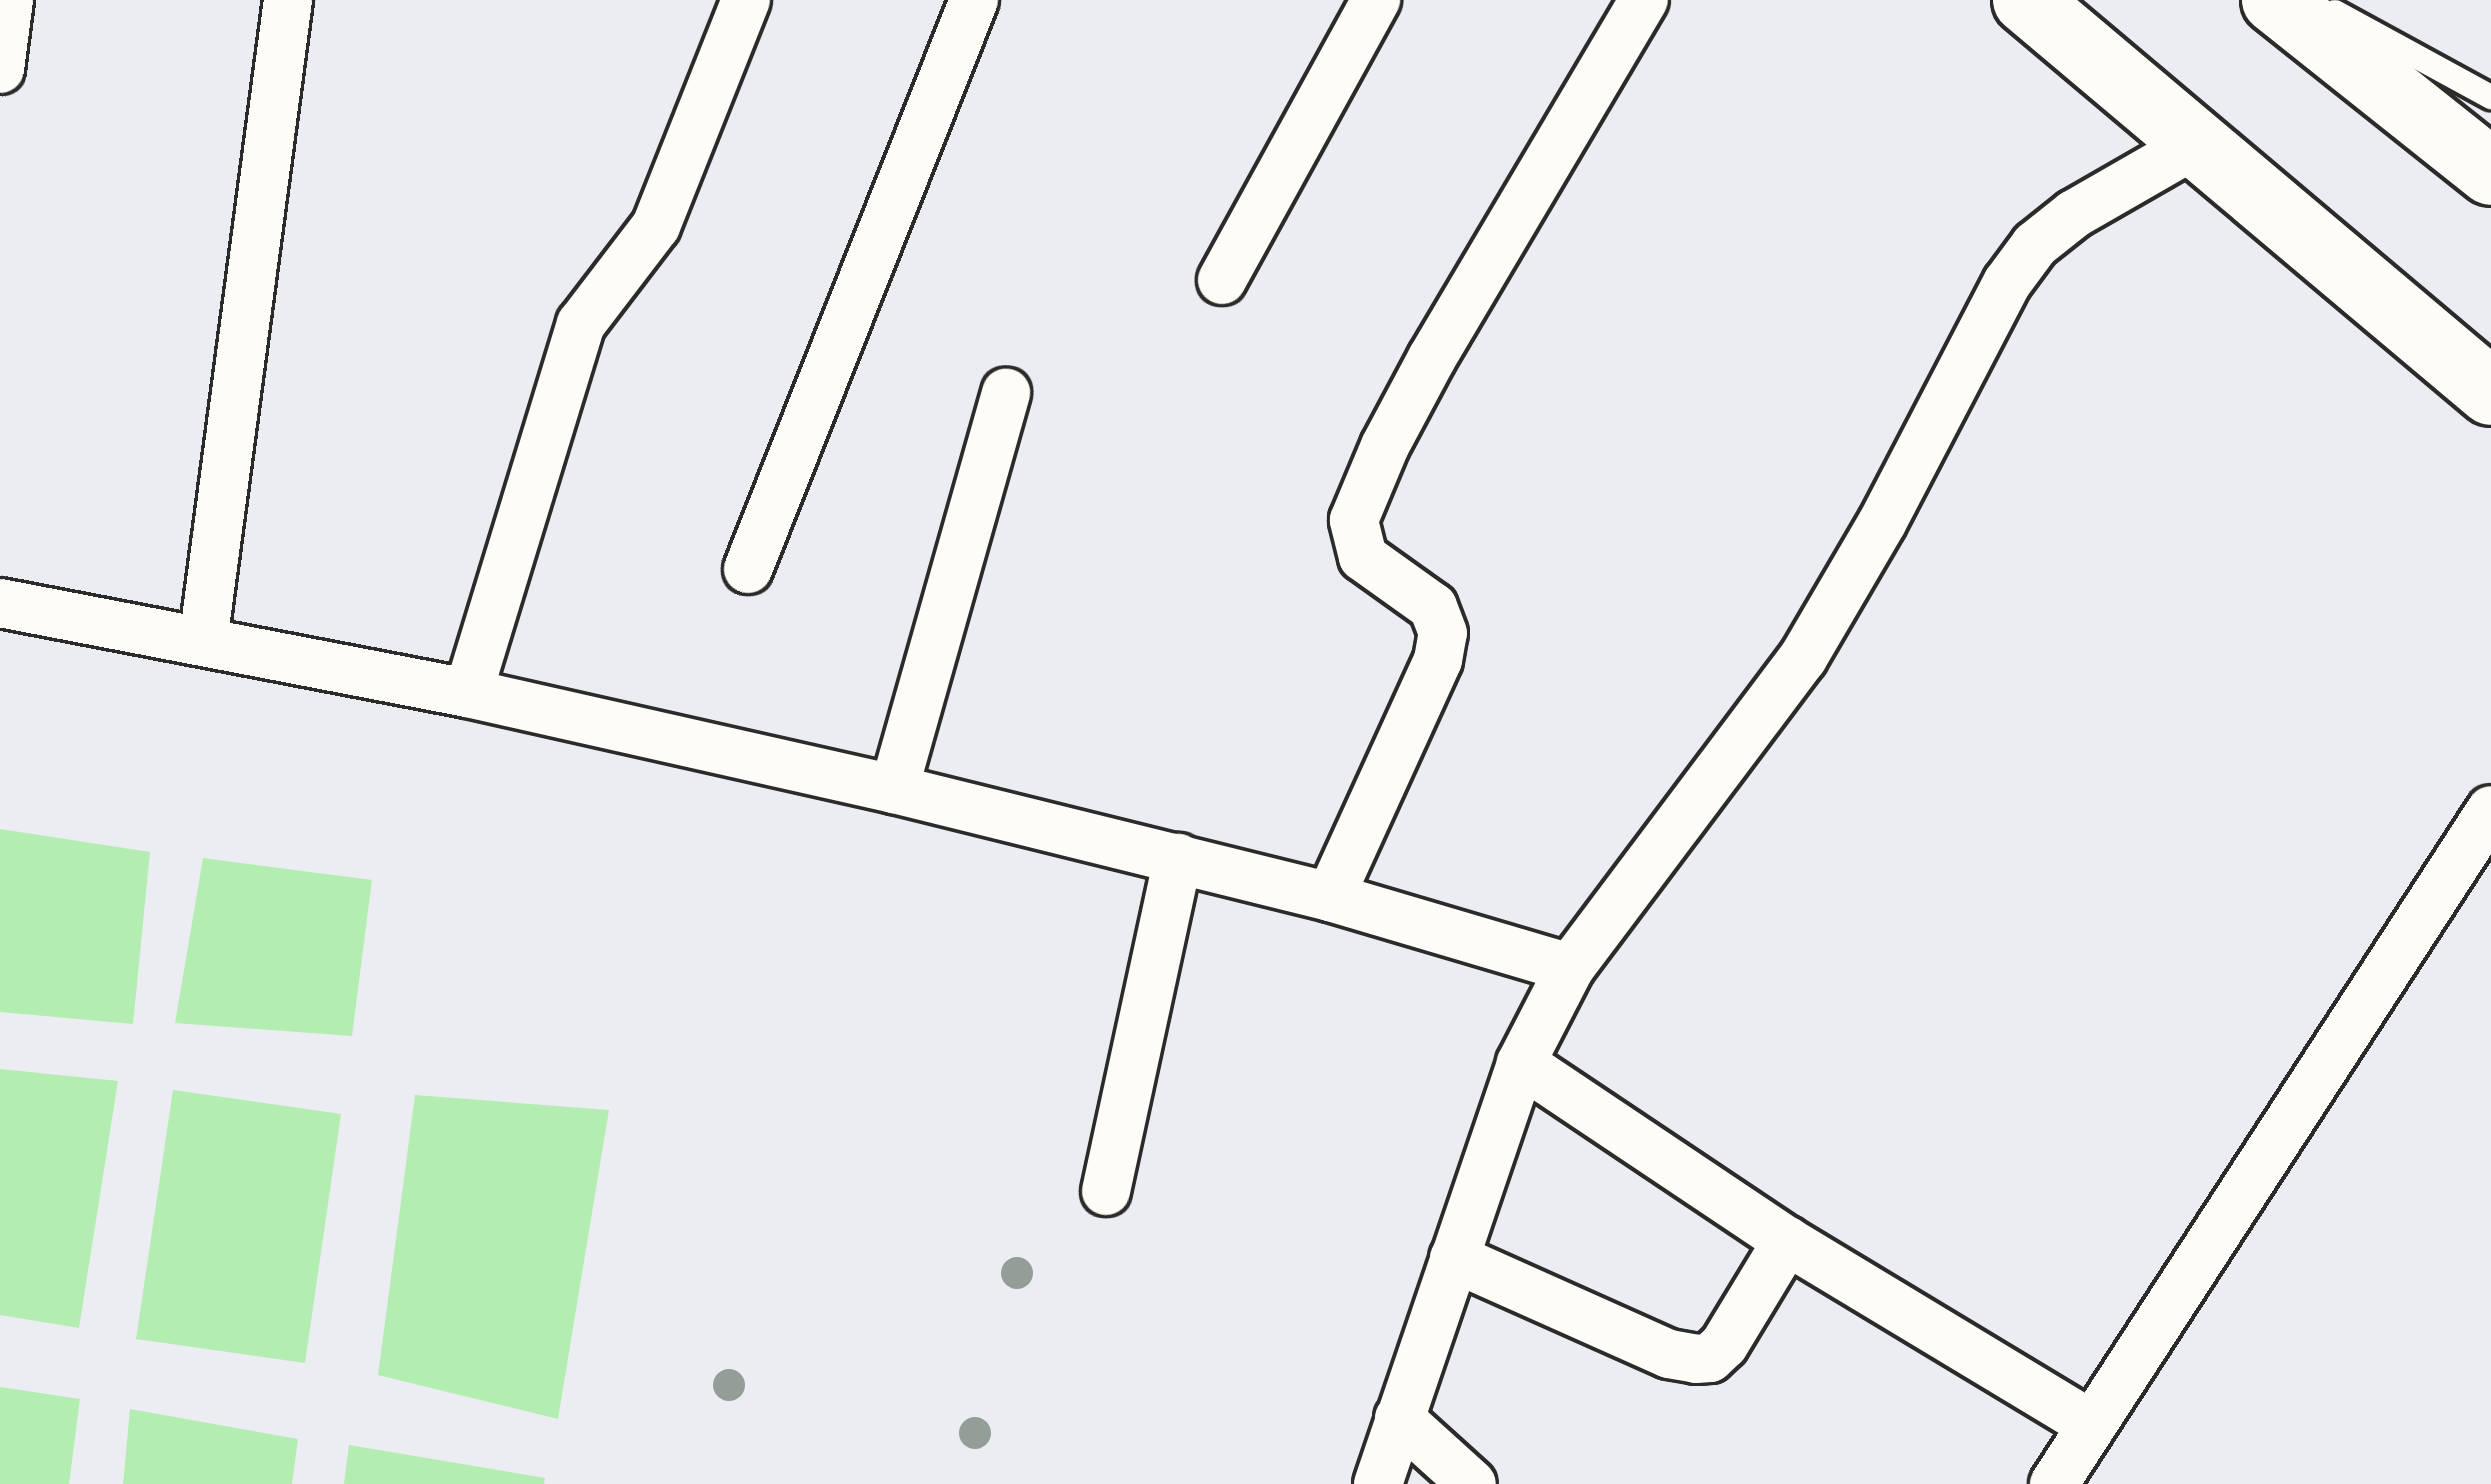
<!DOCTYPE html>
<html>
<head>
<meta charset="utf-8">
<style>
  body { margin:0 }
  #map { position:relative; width:2491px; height:1484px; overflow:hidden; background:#ebedf2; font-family:"Gochi Hand",sans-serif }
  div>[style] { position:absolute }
  .green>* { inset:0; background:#b4edb1 }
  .roads { filter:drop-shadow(3px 0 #2b2b2b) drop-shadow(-3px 0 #2b2b2b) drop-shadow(0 3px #2b2b2b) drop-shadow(0 -3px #2b2b2b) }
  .lane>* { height:24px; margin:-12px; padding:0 12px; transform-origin:12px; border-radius:12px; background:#fdfcf7 }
  .street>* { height:48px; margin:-24px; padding:0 24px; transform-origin:24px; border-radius:24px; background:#fdfcf7 }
  .secondary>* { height:66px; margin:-33px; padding:0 33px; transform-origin:33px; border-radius:33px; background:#fdfcf7 }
  .trees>* { width:32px; height:32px; margin:-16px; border-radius:50%; background:#949d97 }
  span { translate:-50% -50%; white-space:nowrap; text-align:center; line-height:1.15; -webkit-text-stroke:10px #fdfcf7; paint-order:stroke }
</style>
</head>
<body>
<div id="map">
  <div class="green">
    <i style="clip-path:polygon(0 829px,150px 852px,133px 1024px,0 1012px)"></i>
    <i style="clip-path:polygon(203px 858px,372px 880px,352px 1036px,175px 1023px)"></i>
    <i style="clip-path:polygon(0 1069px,118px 1081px,79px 1328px,0 1315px)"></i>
    <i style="clip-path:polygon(173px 1090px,341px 1114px,305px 1363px,136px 1339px)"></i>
    <i style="clip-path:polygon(415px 1095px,609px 1110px,558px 1419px,378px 1375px)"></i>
    <i style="clip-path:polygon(0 1387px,80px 1399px,69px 1484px,0 1484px)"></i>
    <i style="clip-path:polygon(130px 1409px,298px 1439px,292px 1484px,123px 1484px)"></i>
    <i style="clip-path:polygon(349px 1445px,545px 1478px,544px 1484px,344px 1484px)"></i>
  </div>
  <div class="roads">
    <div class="lane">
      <i style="left:2335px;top:12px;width:178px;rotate:28.6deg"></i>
    </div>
    <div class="street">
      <i style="left:0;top:69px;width:70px;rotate:-82.6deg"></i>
      <i style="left:1222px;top:280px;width:320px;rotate:-61.2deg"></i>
      <i style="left:748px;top:569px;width:612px;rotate:-68.34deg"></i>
      <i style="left:0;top:603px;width:477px;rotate:10.9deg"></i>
      <i style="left:468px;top:693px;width:437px;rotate:12.7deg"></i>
      <i style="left:894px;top:789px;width:449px;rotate:13.9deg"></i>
      <i style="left:1330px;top:897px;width:250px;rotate:16.5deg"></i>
      <i style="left:203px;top:642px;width:648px;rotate:-82.46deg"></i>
      <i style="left:468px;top:693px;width:386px;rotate:-73deg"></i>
      <i style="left:581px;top:324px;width:123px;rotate:-52.6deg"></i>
      <i style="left:656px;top:226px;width:243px;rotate:-68.3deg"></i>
      <i style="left:894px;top:789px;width:412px;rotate:-74.2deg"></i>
      <i style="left:1330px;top:897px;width:260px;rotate:-65.5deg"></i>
      <i style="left:1438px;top:660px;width:27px;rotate:-80deg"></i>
      <i style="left:1443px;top:633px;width:28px;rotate:-111deg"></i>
      <i style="left:1433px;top:607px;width:86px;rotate:-144.5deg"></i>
      <i style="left:1363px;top:557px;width:38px;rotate:-104deg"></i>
      <i style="left:1354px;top:520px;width:80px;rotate:-67.3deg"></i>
      <i style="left:1385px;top:446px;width:100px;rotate:-61.9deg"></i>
      <i style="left:1432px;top:358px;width:416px;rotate:-59.4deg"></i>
      <i style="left:1521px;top:1063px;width:320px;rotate:33.8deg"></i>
      <i style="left:1787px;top:1241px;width:356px;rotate:31.1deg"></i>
      <i style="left:1106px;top:1191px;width:341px;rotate:-77.8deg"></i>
      <i style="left:1454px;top:1258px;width:235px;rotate:24.1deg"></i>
      <i style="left:1669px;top:1354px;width:27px;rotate:10deg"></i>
      <i style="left:1696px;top:1359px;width:14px;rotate:-4deg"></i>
      <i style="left:1710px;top:1358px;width:19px;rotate:-43deg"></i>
      <i style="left:1724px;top:1345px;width:122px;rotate:-58.8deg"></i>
      <i style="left:1399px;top:1418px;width:98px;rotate:42.1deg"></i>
      <i style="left:1378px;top:1484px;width:445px;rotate:-71.2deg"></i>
      <i style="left:1521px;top:1063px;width:107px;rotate:-62.7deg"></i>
      <i style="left:1570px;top:968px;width:388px;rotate:-53.1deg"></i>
      <i style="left:1803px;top:658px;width:156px;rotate:-59.7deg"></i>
      <i style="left:1882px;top:523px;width:271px;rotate:-62.5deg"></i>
      <i style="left:2007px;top:283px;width:47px;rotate:-53.6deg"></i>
      <i style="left:2035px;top:245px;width:50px;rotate:-38.5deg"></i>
      <i style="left:2074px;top:214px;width:144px;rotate:-29.9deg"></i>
      <i style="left:2054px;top:1484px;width:803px;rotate:-57.04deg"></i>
    </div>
    <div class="secondary">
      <i style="left:2026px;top:0;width:608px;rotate:40.13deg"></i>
      <i style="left:2275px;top:0;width:276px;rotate:38.5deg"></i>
    </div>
  </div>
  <div class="trees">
    <i style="left:1017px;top:1273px"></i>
    <i style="left:729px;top:1385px"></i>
    <i style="left:975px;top:1433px"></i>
  </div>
</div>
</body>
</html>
